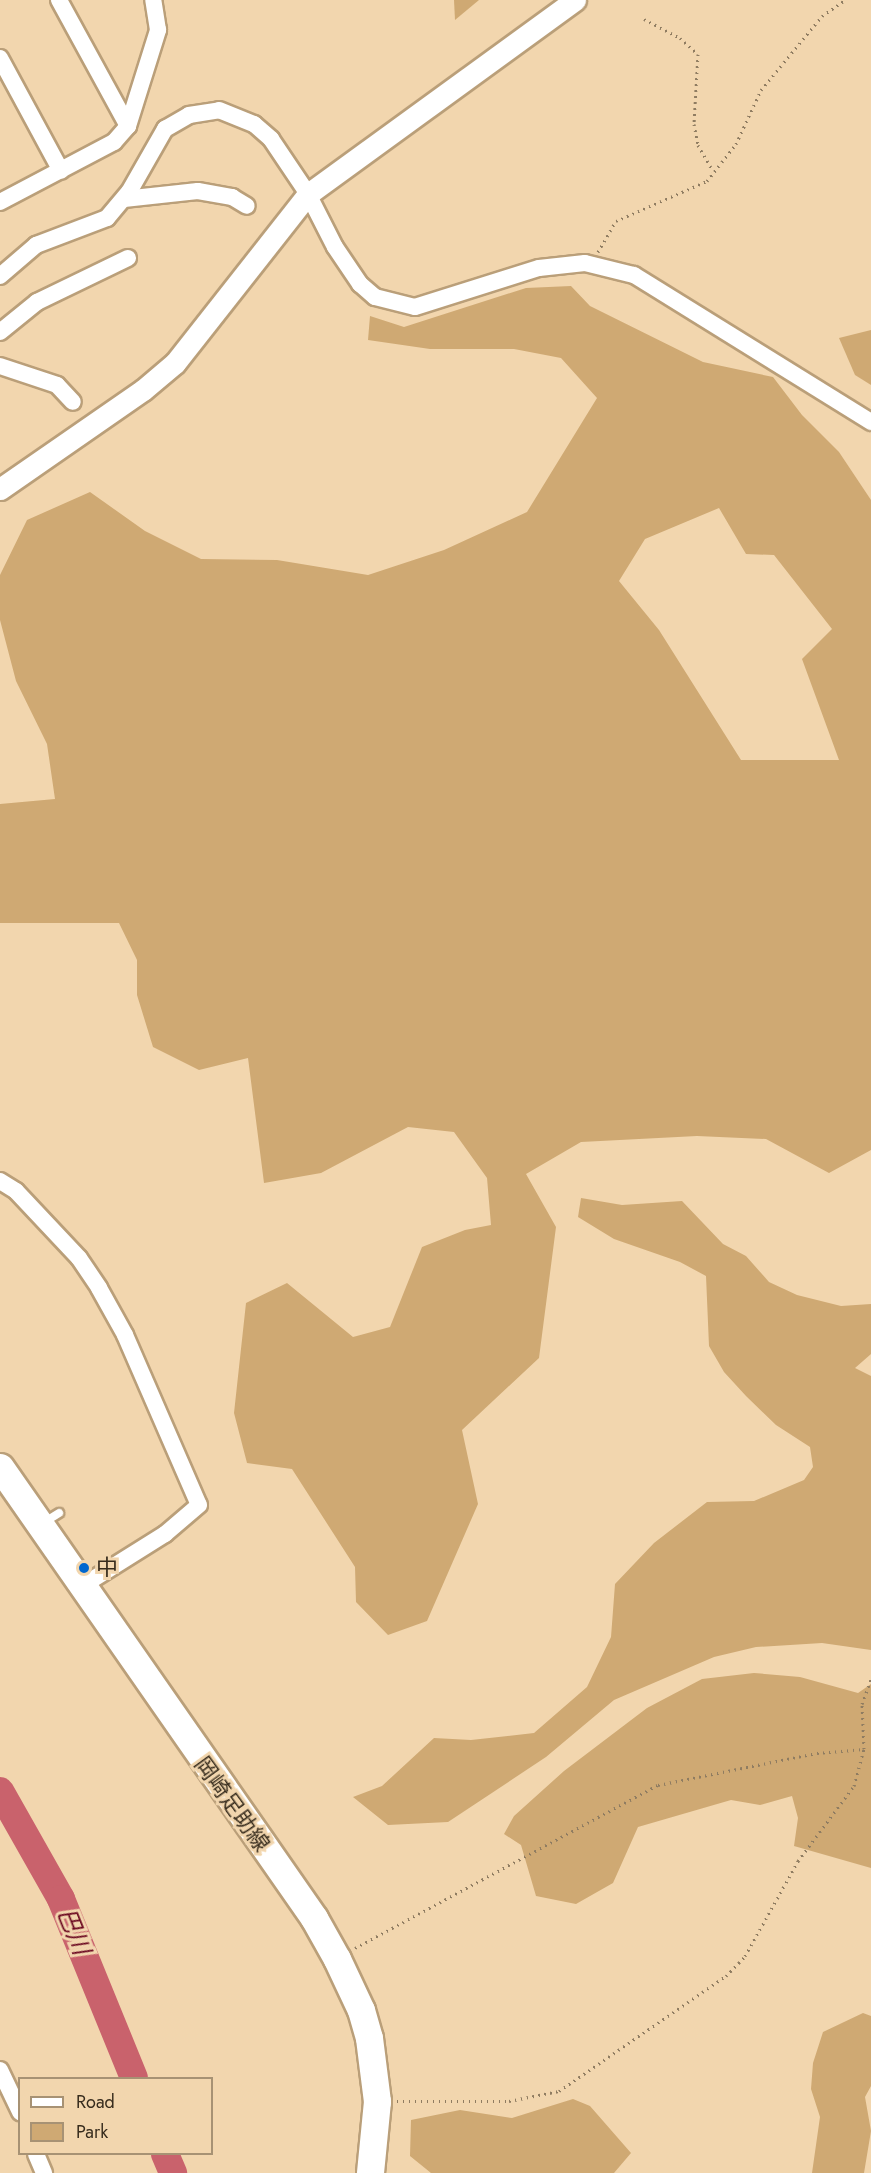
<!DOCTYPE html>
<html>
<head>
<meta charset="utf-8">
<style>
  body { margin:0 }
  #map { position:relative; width:871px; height:2173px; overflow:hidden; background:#f2d6ae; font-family:Jost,"Noto Sans JP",sans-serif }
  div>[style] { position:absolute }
  .green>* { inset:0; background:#cfa973 }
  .river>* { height:28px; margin:-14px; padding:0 14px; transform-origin:14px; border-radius:14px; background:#c9626c }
  .path>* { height:3px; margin-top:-1.5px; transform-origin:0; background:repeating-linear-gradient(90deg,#8f7c61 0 1.5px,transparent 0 6px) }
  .roads { filter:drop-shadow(2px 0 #ba9f79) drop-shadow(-2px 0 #ba9f79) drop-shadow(0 2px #ba9f79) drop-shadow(0 -2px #ba9f79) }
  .service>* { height:8px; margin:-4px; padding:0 4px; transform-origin:4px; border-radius:4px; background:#fff }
  .minor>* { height:16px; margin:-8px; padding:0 8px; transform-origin:8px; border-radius:8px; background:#fff }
  .tertiary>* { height:21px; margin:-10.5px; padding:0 10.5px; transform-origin:10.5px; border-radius:10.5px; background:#fff }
  .primary>* { height:27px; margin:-13.5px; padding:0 13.5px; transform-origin:13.5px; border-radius:13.5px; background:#fff }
  .dots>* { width:16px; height:16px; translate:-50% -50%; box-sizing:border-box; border:3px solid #f2d6ae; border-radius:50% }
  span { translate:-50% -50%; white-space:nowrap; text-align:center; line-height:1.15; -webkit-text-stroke:6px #f2d6ae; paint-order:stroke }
  .poi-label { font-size:22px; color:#372c1d }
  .left { translate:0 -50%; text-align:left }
  .street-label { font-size:22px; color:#372c1d }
  .water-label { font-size:24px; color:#69051e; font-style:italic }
  .legend { position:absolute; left:18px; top:2077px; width:195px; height:78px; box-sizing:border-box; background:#f2d6ae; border:2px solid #a79274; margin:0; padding:8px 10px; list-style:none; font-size:18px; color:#372c1d }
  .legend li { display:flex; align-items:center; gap:12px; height:30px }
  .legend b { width:30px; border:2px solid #a79274 }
</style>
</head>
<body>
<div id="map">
  <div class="green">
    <i style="clip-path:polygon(454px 0,479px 0,455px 20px)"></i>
    <i style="clip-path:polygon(evenodd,571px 286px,590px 306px,703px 362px,773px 377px,802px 415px,839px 452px,871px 500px,871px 1150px,829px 1173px,766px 1139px,697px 1136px,581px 1142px,526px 1174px,556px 1227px,539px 1358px,462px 1430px,478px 1504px,427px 1621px,388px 1635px,356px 1602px,355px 1567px,292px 1469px,247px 1463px,234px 1413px,246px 1303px,287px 1283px,353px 1337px,390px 1327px,422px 1247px,465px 1230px,491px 1225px,487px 1178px,454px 1132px,408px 1127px,321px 1173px,264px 1183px,248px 1058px,199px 1070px,153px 1047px,137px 995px,137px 960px,119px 923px,0 923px,0 804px,55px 799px,47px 744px,16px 681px,0 620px,0 575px,27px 520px,90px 492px,145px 531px,201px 559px,277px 560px,368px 575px,444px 550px,527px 512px,597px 398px,561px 358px,514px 349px,430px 349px,368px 340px,370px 316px,404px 327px,526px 288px,571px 286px,719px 508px,746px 554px,774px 555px,832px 629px,802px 659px,839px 760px,741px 760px,659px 630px,619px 581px,645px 539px,719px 508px)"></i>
    <i style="clip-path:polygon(871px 330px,871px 385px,855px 375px,839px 338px)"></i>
    <i style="clip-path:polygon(581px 1198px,622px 1205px,682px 1201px,723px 1244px,746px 1256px,769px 1282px,797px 1295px,841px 1306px,871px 1304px,871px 1354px,855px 1368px,871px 1376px,871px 1650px,822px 1643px,756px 1647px,714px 1657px,614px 1700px,546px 1757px,448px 1822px,388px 1825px,353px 1797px,382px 1786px,434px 1738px,471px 1740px,534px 1733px,587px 1687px,611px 1637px,615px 1584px,654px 1543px,707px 1502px,754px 1501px,804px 1480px,813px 1467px,810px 1447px,776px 1425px,746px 1396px,724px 1372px,709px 1346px,706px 1276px,680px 1262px,614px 1239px,578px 1217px)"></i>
    <i style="clip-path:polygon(754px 1673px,800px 1677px,858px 1693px,871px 1684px,871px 1868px,794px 1846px,798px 1818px,792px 1796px,760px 1805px,731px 1800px,638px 1827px,613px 1883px,576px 1904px,536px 1896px,521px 1845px,504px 1834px,514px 1816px,564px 1771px,647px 1708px,702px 1679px)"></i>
    <i style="clip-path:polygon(863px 2013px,871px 2016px,871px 2086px,865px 2097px,871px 2131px,864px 2173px,812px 2173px,820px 2117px,811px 2089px,813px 2063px,823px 2032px)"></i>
    <i style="clip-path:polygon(573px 2099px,590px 2106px,631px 2153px,614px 2173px,431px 2173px,410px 2156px,411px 2120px,460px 2110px,512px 2118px)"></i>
  </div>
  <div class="river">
    <i style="left:0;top:1791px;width:124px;rotate:60.5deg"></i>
    <i style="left:61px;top:1899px;width:193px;rotate:67.8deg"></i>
    <i style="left:165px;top:2154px;width:21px;rotate:67deg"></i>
  </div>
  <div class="path">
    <i style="left:644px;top:19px;width:41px;rotate:27.8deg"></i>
    <i style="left:680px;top:38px;width:24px;rotate:42deg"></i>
    <i style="left:698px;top:54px;width:70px;rotate:93.3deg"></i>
    <i style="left:694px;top:124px;width:21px;rotate:79deg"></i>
    <i style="left:698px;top:145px;width:30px;rotate:60deg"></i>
    <i style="left:598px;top:252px;width:36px;rotate:-60deg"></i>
    <i style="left:616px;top:221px;width:99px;rotate:-23.7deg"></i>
    <i style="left:707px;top:181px;width:47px;rotate:-51.9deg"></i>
    <i style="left:736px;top:144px;width:60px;rotate:-65.2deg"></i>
    <i style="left:761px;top:90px;width:96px;rotate:-50.5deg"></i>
    <i style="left:822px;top:16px;width:28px;rotate:-35deg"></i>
    <i style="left:355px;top:1948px;width:344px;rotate:-28.3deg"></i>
    <i style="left:658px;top:1785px;width:162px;rotate:-11.4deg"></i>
    <i style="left:817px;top:1753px;width:47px;rotate:-4.9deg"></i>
    <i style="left:397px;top:2101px;width:112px"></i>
    <i style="left:509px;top:2101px;width:51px;rotate:-11.3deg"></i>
    <i style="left:559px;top:2091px;width:203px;rotate:-34.6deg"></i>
    <i style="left:726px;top:1976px;width:28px;rotate:-46deg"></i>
    <i style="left:745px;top:1956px;width:109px;rotate:-60.8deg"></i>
    <i style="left:798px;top:1861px;width:94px;rotate:-53.3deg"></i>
    <i style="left:854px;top:1786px;width:38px;rotate:-75deg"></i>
    <i style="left:864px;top:1749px;width:45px;rotate:-92.5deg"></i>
    <i style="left:862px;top:1704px;width:27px;rotate:-70deg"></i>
  </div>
  <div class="roads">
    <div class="service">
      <i style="left:43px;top:1523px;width:19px;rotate:-32deg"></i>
    </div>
    <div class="minor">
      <i style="left:59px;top:0;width:144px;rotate:61.3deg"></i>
      <i style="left:0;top:58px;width:128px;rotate:61.6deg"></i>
      <i style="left:124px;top:199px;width:74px;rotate:-6.2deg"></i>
      <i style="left:198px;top:191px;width:35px;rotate:10deg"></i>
      <i style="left:232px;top:197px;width:17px;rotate:31deg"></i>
      <i style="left:0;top:202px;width:129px;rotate:-27.8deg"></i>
      <i style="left:114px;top:142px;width:21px;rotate:-49deg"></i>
      <i style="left:128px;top:126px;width:101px;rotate:-72.6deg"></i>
      <i style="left:158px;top:30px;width:30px;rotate:-99deg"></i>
      <i style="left:0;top:276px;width:48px;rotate:-40.7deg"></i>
      <i style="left:36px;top:245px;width:76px;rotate:-20.8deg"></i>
      <i style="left:107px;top:218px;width:34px;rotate:-50deg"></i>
      <i style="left:129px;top:192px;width:73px;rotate:-60.3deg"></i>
      <i style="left:165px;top:129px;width:28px;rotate:-30deg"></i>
      <i style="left:189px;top:115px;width:30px;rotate:-9deg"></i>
      <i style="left:219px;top:110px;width:38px;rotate:22deg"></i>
      <i style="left:254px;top:124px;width:23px;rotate:41deg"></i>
      <i style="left:271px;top:139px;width:66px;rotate:56.1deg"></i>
      <i style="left:308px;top:194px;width:59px;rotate:63deg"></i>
      <i style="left:335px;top:247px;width:45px;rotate:56deg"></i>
      <i style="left:360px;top:284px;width:20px;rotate:41deg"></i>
      <i style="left:375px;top:297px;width:41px;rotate:14deg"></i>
      <i style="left:415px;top:307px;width:130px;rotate:-17.5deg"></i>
      <i style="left:539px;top:268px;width:46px;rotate:-6.2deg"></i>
      <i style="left:585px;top:263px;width:50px;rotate:13.8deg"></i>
      <i style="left:634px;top:275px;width:279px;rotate:31.8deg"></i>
      <i style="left:0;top:332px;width:48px;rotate:-39deg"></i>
      <i style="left:37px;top:302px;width:101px;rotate:-25.8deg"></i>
      <i style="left:0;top:366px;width:60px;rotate:18.4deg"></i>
      <i style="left:57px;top:385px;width:23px;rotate:47deg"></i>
      <i style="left:0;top:1181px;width:19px;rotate:32deg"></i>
      <i style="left:16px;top:1191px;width:92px;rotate:46.8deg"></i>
      <i style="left:79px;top:1258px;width:36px;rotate:56deg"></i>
      <i style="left:99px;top:1288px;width:54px;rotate:61deg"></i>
      <i style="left:125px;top:1335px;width:185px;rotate:66.5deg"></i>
      <i style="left:199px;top:1505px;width:45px;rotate:139.5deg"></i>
      <i style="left:165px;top:1534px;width:98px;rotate:147.9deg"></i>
      <i style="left:0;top:2070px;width:47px;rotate:64.5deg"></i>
      <i style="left:36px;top:2154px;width:21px;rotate:67deg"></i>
    </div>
    <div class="tertiary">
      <i style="left:0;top:489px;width:174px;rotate:-34.7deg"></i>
      <i style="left:143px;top:390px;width:42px;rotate:-40.2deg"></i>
      <i style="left:175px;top:363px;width:215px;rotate:-51.8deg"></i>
      <i style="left:308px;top:194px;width:330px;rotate:-36deg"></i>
    </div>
    <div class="primary">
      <i style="left:0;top:1467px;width:550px;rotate:55.15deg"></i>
      <i style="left:314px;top:1918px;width:47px;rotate:60.7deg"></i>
      <i style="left:337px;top:1959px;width:56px;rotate:64.8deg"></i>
      <i style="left:361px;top:2010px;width:29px;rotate:74deg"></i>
      <i style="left:369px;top:2038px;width:64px;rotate:82.8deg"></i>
      <i style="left:377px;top:2101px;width:72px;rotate:95.6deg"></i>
    </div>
  </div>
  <div class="dots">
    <i style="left:84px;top:1568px;background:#0067cf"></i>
  </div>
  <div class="poi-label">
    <span class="left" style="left:96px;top:1568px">中</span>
  </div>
  <div class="street-label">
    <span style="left:232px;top:1804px;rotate:54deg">岡崎足助線</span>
  </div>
  <div class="water-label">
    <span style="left:74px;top:1931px;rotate:68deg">巴川</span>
  </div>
  <ul class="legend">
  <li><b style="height:8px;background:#fff"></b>Road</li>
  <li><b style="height:16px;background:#cfa973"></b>Park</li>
  </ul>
</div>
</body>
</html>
